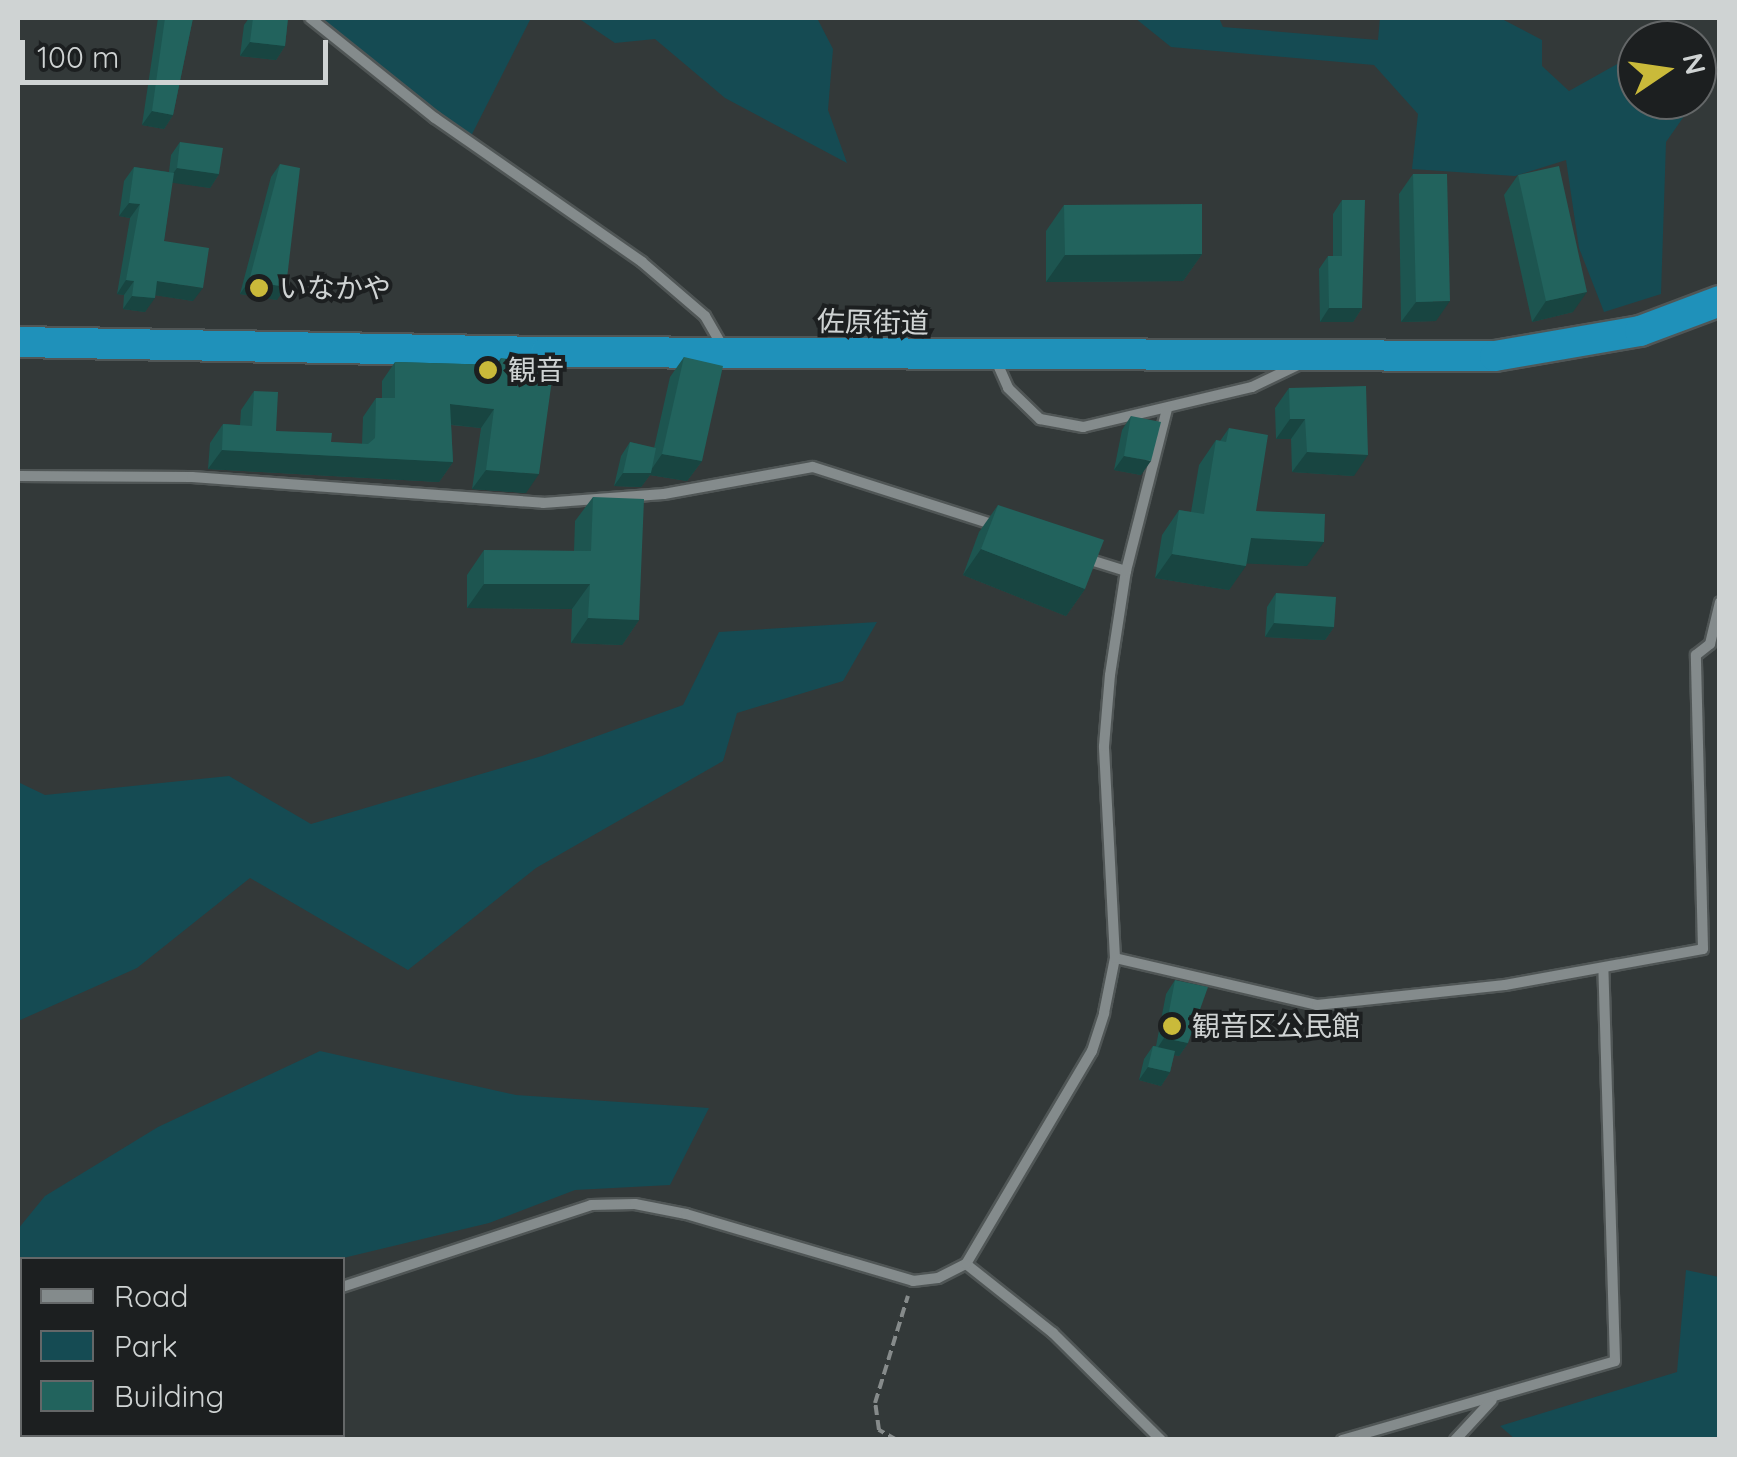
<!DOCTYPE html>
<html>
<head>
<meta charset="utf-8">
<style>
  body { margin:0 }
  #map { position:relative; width:1737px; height:1457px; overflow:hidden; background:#333939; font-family:Quicksand,"Noto Sans JP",sans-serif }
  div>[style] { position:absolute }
  .green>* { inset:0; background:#154b53 }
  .path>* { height:4px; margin-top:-2px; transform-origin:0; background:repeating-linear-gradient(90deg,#868b8b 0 10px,transparent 0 15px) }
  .roads { filter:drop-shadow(2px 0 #505656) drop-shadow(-2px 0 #505656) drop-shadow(0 2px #505656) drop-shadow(0 -2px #505656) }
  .street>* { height:10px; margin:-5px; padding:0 5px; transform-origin:5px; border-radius:5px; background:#848b8c }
  .highway>* { height:30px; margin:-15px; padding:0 15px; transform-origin:15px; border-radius:15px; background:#1f91ba }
  .wall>* { inset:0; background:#1d5550 }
  .shaded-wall>* { inset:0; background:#184541 }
  .building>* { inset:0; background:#22635d }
  .dots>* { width:28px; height:28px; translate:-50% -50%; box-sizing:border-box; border:5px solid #1c1f20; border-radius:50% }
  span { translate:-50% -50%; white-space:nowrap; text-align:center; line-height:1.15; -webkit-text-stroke:8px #1c1f20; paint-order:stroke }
  .poi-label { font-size:28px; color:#cfd3d3 }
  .left { translate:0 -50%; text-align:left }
  .street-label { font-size:28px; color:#cfd3d3 }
  .frame { position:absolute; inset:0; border:20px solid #cfd3d3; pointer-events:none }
  .legend { position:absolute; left:20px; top:1257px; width:325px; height:180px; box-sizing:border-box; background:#1c1f20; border:2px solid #646768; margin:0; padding:12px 18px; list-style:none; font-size:30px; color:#cfd3d3 }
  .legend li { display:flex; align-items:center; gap:20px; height:50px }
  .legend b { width:50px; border:2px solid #646768 }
  .north { position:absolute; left:1617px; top:20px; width:100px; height:100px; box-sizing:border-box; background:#1c1f20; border:2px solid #646768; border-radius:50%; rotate:77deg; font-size:28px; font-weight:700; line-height:40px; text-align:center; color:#cfd3d3 }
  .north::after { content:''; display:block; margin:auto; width:35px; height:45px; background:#caba3a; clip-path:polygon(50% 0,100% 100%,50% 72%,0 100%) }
  .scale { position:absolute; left:20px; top:40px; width:308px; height:45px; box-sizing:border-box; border:5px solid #cfd3d3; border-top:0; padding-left:12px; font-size:30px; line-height:35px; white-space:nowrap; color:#cfd3d3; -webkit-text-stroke:8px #1c1f20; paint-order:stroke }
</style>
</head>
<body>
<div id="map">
  <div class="green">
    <i style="clip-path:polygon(310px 18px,531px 18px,469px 140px)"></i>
    <i style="clip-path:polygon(578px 18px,817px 18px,833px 49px,828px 110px,847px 163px,725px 98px,655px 39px,615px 43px)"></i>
    <i style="clip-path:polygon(1135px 18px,1219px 18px,1223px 27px,1378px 40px,1380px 18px,1500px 18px,1542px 40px,1542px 66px,1569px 91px,1619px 63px,1637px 76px,1637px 100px,1670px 100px,1687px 112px,1666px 142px,1661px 294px,1604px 312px,1579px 248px,1566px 160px,1515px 176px,1412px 169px,1418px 114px,1374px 65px,1171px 47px)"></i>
    <i style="clip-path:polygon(877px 622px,843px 681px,737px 713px,723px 761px,536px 868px,408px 970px,250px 878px,137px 968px,18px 1021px,18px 782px,45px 795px,229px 776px,311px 824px,542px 756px,683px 705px,719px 632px)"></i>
    <i style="clip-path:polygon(320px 1051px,516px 1095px,709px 1108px,670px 1185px,575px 1190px,489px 1223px,339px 1259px,22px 1260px,22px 1434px,52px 1435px,18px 1435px,18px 1229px,45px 1196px,158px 1127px)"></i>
    <i style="clip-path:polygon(1686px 1270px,1719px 1277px,1719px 1439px,1515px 1439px,1500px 1426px,1677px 1372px)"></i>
  </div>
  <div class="path">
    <i style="left:897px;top:1440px;width:21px;rotate:-151deg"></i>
    <i style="left:879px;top:1430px;width:27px;rotate:-98deg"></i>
    <i style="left:875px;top:1403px;width:112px;rotate:-72.9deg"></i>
  </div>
  <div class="roads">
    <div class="street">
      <i style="left:310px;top:18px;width:160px;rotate:38.7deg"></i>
      <i style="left:435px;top:118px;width:252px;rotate:34.8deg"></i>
      <i style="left:642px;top:262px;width:83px;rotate:40.6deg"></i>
      <i style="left:705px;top:316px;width:36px;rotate:60deg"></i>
      <i style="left:994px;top:356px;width:35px;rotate:66deg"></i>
      <i style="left:1008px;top:388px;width:45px;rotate:44.1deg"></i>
      <i style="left:1040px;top:419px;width:44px;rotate:10.5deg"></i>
      <i style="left:1083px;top:427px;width:174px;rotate:-13.3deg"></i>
      <i style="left:1252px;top:387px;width:51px;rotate:-25.6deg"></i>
      <i style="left:18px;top:476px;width:174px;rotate:0.3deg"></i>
      <i style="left:192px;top:477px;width:352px;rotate:4.2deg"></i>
      <i style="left:543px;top:503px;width:121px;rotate:-4.3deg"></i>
      <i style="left:664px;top:494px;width:151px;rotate:-10.3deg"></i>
      <i style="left:813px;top:467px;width:194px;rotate:17.7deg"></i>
      <i style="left:1084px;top:558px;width:44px;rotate:17.2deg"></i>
      <i style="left:1696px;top:655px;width:18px;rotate:-38deg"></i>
      <i style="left:1710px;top:644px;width:43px;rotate:-76.6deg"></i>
      <i style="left:1115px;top:958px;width:207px;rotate:13.1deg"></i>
      <i style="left:1317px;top:1005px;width:189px;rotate:-6.1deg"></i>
      <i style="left:1505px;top:985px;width:201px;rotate:-10.3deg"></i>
      <i style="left:1703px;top:949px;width:294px;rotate:-91.4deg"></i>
      <i style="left:966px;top:1264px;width:111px;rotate:38.4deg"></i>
      <i style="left:1053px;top:1333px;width:152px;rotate:44.7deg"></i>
      <i style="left:342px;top:1287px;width:262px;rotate:-18.2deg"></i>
      <i style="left:591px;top:1205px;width:44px;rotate:-1.3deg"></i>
      <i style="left:635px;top:1204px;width:52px;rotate:11.1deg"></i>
      <i style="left:686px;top:1214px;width:237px;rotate:16.4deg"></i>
      <i style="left:913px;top:1281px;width:25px;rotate:-7deg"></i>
      <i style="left:938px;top:1278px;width:31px;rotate:-27deg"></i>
      <i style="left:966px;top:1264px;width:247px;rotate:-59.4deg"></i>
      <i style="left:1092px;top:1051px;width:40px;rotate:-72deg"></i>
      <i style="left:1104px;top:1013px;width:56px;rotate:-78.7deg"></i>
      <i style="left:1115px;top:958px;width:212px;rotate:-93deg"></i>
      <i style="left:1104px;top:746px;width:71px;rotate:-85.2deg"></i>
      <i style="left:1110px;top:675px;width:105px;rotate:-81.3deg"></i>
      <i style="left:1126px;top:571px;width:167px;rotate:-75.8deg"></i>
      <i style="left:18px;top:1376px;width:4px;rotate:-27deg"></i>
      <i style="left:1342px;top:1440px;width:284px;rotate:-16.1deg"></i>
      <i style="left:1615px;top:1361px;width:393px;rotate:-91.7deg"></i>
      <i style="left:1455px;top:1440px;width:54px;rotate:-47.2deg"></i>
    </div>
    <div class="highway">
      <i style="left:18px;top:342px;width:528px;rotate:1.09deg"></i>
      <i style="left:546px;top:352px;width:949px;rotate:0.24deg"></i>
      <i style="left:1495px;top:356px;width:147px;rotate:-9.8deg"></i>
      <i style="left:1640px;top:331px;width:85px;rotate:-20.6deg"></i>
    </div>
  </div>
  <div class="wall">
    <i style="clip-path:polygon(158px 18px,193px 18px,173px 115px,164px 129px,142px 125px)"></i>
    <i style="clip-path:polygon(249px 18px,288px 18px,285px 46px,276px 60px,240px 56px,244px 25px)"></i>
    <i style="clip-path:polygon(180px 142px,219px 174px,210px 188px,172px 182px,164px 241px,193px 301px,155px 295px,145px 312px,123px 309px,124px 295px,117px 294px,130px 218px,119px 216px,124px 181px,134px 167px,169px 172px,171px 155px)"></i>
    <i style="clip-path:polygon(280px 164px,277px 300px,240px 294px,271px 177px)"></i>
    <i style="clip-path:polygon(1413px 174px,1436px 321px,1401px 322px,1399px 194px)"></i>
    <i style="clip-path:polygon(1518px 175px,1573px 312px,1532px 322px,1504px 195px)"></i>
    <i style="clip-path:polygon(1342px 200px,1362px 308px,1353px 322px,1320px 322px,1319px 269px,1328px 256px,1333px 256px,1333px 214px)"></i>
    <i style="clip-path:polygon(1064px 205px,1202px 254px,1183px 281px,1046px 282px,1046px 231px)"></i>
    <i style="clip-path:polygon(684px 357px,702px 461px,687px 481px,650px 475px,641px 487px,614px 486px,621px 456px,630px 442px,654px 448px,670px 377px)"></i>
    <i style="clip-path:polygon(501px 358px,526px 493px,472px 489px,481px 428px,451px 425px,453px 462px,439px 482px,208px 469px,210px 443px,223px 424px,240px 425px,241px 410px,254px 391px,276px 431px,331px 442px,362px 444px,363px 417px,376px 398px,382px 398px,382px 381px,395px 362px,496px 365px)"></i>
    <i style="clip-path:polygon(1289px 388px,1354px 476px,1292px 472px,1291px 439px,1276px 439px,1275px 408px)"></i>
    <i style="clip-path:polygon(1131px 416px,1141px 475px,1114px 470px,1122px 430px)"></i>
    <i style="clip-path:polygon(1229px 428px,1256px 511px,1307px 566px,1247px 563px,1229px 590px,1155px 578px,1162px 535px,1179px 510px,1191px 512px,1199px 465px,1216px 440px,1220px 441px)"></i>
    <i style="clip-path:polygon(593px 497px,639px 620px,622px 645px,571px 643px,572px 609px,467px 608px,467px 575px,484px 550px,574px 551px,575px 521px)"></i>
    <i style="clip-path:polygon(998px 505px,1085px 589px,1066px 616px,963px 575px,979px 532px)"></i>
    <i style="clip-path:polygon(1276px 593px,1334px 627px,1325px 640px,1265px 637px,1267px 607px)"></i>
    <i style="clip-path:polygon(1175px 980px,1188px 1043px,1179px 1056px,1174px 1055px,1170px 1072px,1161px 1086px,1139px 1080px,1144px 1059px,1153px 1046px,1156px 1046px,1166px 994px)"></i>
  </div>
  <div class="shaded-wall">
    <i style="clip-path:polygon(250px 42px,285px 46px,276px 60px,240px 56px)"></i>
    <i style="clip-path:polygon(152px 111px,173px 115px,164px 129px,142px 125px)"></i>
    <i style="clip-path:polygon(177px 168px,219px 174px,210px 188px,167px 182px)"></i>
    <i style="clip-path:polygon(129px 203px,140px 204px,130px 218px,119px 216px)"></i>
    <i style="clip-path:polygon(1202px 254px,1183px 281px,1046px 282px,1065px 255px)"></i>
    <i style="clip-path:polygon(126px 280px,134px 281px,124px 295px,117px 294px)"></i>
    <i style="clip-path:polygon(157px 281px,203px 288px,193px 301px,147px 294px)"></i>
    <i style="clip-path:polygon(249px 281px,286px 287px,277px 300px,240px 294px)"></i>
    <i style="clip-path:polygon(1587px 292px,1573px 312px,1532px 322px,1546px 301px)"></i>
    <i style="clip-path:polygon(132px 296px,155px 298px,145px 312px,123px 309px)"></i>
    <i style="clip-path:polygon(1450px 301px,1436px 321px,1401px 322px,1416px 302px)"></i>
    <i style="clip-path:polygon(1329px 308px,1362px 308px,1353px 322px,1320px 322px)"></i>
    <i style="clip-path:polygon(450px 404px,494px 409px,481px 428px,437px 423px)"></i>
    <i style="clip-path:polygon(1290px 419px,1305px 419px,1291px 439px,1276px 439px)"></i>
    <i style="clip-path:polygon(222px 450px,453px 462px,439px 482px,208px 469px)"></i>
    <i style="clip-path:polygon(1307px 452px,1368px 455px,1354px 476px,1292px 472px)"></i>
    <i style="clip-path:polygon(662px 454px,702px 461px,687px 481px,650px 475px,641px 487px,614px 486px,623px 473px,649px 473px)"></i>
    <i style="clip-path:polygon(1124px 456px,1151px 461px,1141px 475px,1114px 470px)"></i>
    <i style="clip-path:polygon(486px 470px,539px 474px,526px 493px,472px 489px)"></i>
    <i style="clip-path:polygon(1251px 538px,1324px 542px,1307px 566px,1234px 563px)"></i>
    <i style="clip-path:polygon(981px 549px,1085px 589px,1066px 616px,963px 575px)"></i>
    <i style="clip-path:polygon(1172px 554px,1246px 566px,1229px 590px,1155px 578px)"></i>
    <i style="clip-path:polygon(484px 584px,590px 584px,572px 609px,467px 608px)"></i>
    <i style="clip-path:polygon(588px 618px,639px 620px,622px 645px,571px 643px)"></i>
    <i style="clip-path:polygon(1274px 623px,1334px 627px,1325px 640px,1265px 637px)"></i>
    <i style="clip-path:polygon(1164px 1038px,1188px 1043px,1179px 1056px,1155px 1052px)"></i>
    <i style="clip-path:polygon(1148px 1067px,1170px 1072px,1161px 1086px,1139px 1080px)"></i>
  </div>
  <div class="building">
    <i style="clip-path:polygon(165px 18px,193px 18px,173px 115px,152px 111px)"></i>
    <i style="clip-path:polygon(253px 18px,288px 18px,285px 46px,250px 42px)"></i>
    <i style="clip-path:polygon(180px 142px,223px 148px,219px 174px,177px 168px)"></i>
    <i style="clip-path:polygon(280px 164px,300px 168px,286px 287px,249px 281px)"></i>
    <i style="clip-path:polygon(1559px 166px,1587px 292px,1546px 301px,1518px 175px)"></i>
    <i style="clip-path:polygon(134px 167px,174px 173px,164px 241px,209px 248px,203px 288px,157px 281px,155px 298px,132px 296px,134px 281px,126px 280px,140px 204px,129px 203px)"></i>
    <i style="clip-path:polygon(1413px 174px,1447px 174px,1450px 301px,1416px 302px)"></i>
    <i style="clip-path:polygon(1342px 200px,1365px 200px,1362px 308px,1329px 308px,1328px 256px,1342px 256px)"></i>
    <i style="clip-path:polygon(1202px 204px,1202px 254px,1065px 255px,1064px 205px)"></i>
    <i style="clip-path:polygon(684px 357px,723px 366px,702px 461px,662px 454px)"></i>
    <i style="clip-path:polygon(501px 358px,554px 365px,539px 474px,486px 470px,494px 409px,450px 404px,453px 462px,222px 450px,223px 424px,252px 426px,254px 391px,278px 392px,276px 431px,332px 433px,331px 442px,368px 444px,375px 438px,376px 398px,395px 398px,395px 362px,500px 365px)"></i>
    <i style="clip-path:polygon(1366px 386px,1368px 455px,1307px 452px,1305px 419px,1290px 419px,1289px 388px)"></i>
    <i style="clip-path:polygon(1131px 416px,1161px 422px,1151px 461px,1124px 456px)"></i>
    <i style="clip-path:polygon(1229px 428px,1268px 435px,1256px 511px,1325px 514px,1324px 542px,1251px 538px,1246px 566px,1172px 554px,1179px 510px,1204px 514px,1216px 440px,1226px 442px)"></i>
    <i style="clip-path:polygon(630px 442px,656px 448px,651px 473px,623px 473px)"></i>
    <i style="clip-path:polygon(593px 497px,644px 499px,639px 620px,588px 618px,590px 584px,484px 584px,484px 550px,591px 551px)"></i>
    <i style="clip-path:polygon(998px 505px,1104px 540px,1085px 589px,981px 549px)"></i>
    <i style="clip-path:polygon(1276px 593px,1336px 597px,1334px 627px,1274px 623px)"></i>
    <i style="clip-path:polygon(1175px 980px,1208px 987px,1188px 1043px,1164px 1038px)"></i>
    <i style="clip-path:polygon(1153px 1046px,1175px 1051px,1170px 1072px,1148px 1067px)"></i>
  </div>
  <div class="dots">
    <i style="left:259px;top:288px;background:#caba3a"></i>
    <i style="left:488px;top:370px;background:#caba3a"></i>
    <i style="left:1172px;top:1026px;background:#caba3a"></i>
  </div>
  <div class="poi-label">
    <span class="left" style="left:279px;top:288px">いなかや</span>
    <span class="left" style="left:508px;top:370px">観音</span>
    <span class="left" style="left:1192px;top:1026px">観音区公民館</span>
  </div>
  <div class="street-label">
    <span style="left:873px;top:322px;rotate:1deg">佐原街道</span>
  </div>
  <div class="frame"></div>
  <ul class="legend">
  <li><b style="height:12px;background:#848b8c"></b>Road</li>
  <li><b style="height:28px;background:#154b53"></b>Park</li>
  <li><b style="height:28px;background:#22635d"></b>Building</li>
  </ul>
  <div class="north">N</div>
  <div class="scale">100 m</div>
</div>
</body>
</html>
